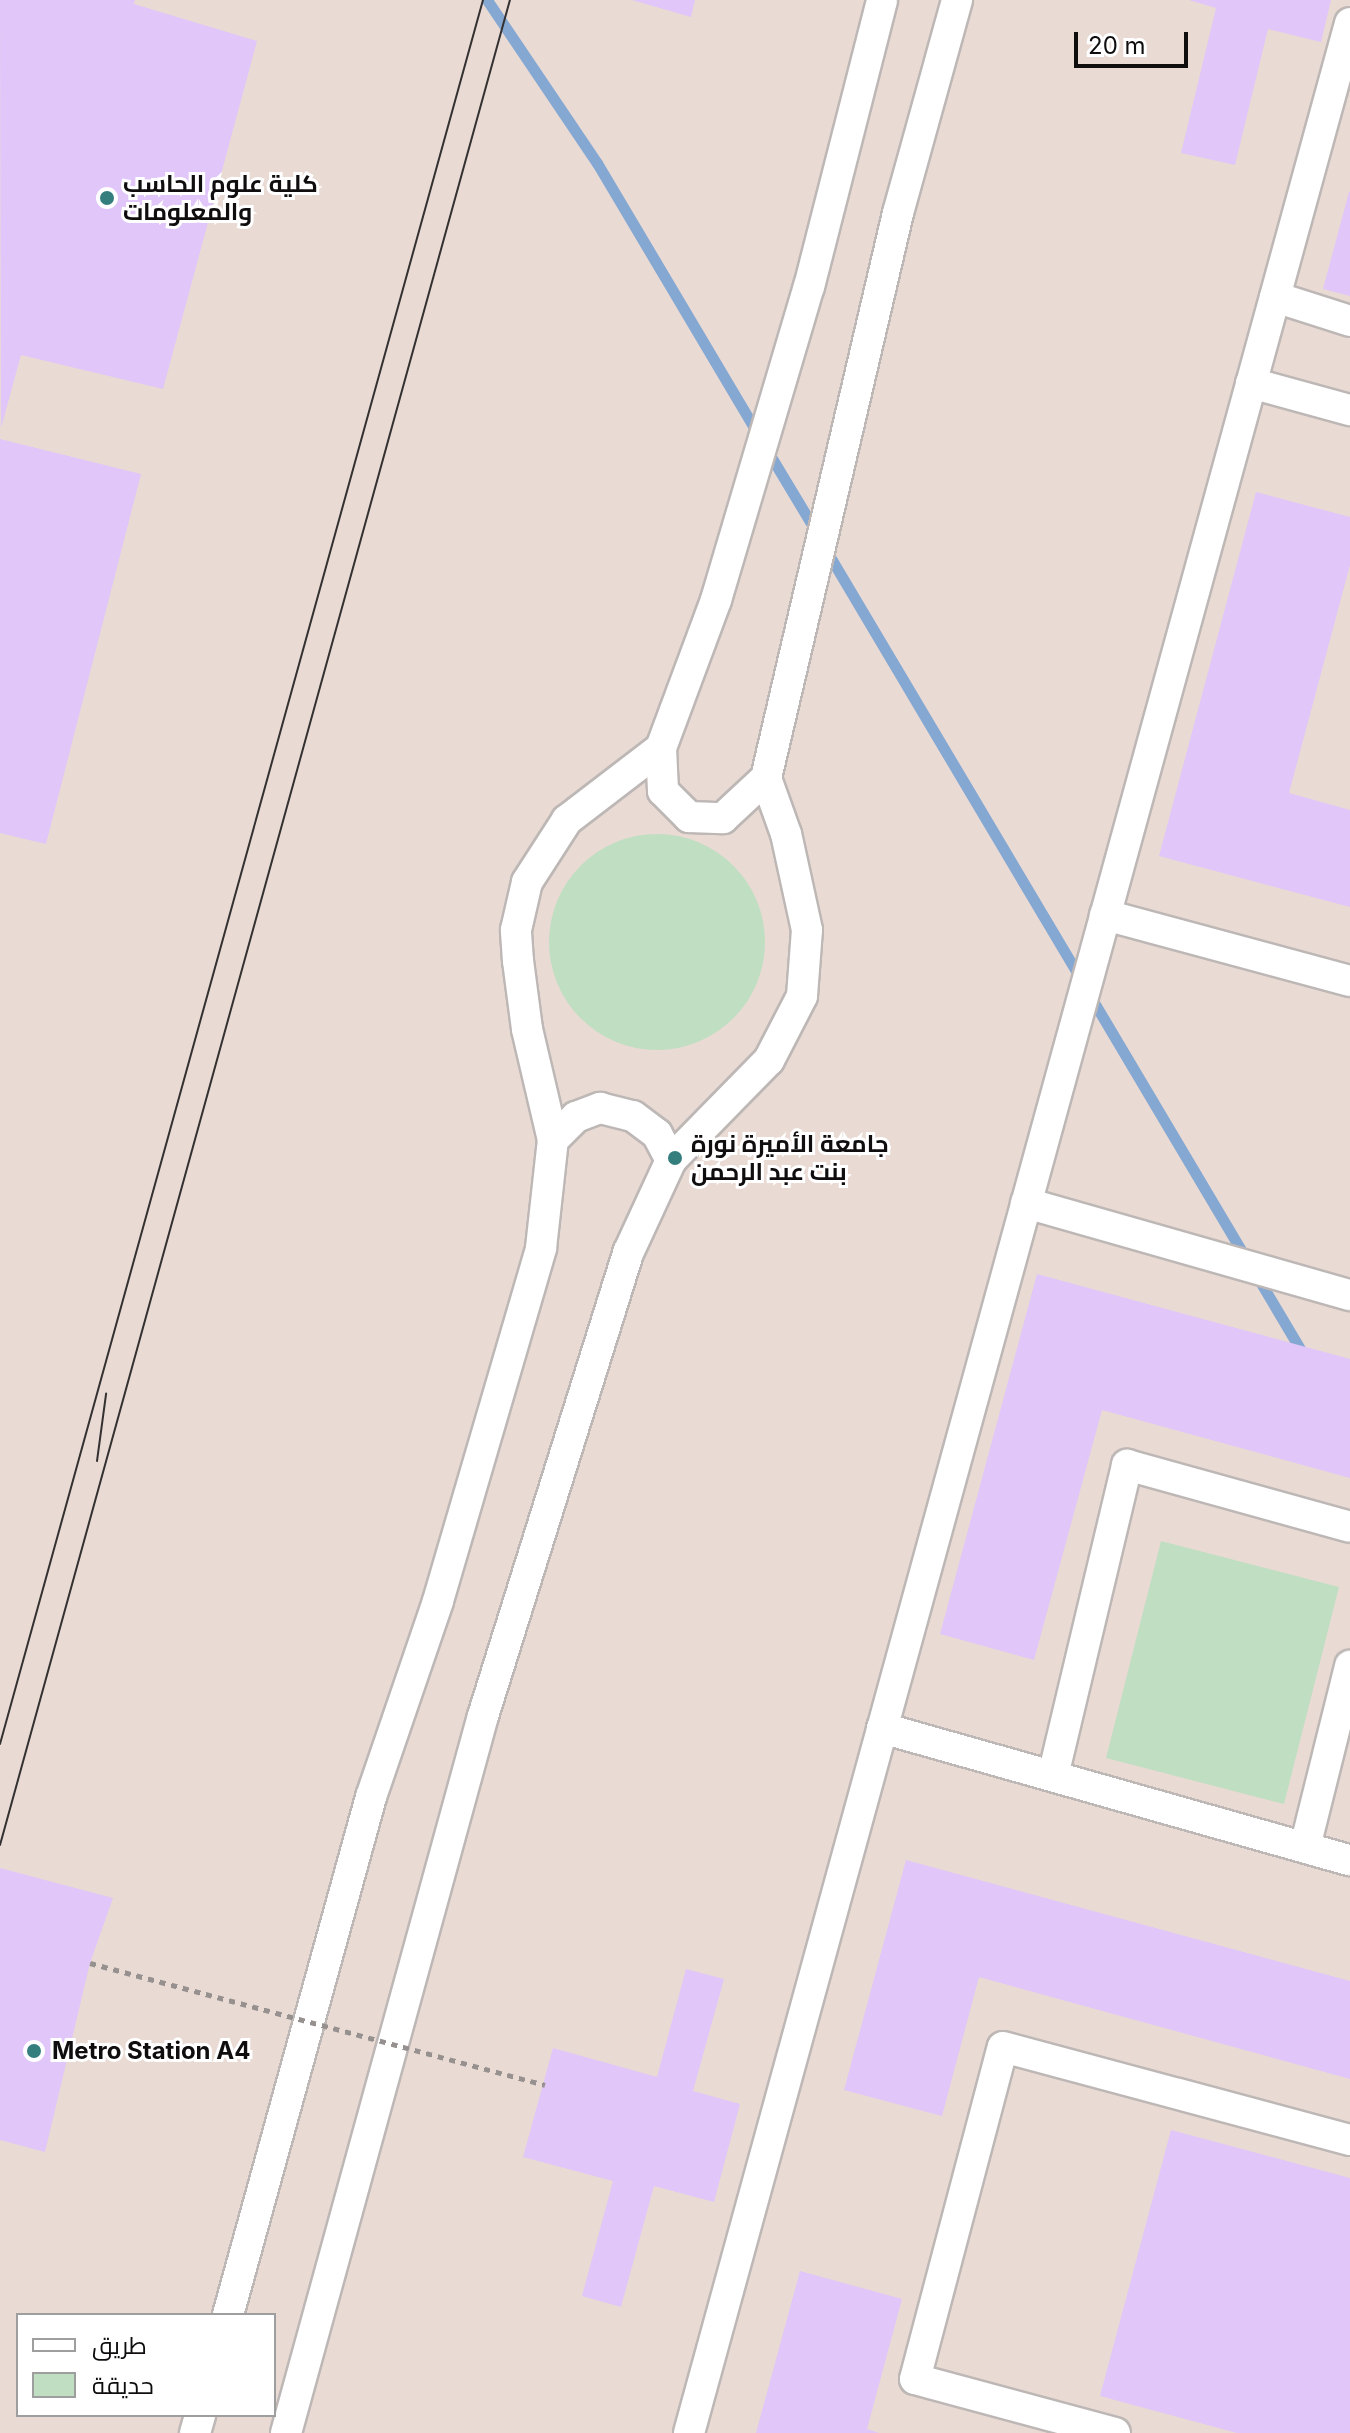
<!DOCTYPE html>
<html>
<head>
<meta charset="utf-8">
<style>
  body { margin:0 }
  #map { position:relative; width:1350px; height:2433px; overflow:hidden; background:#eee8e5; font-family:Inter,Cairo,sans-serif }
  div>[style] { position:absolute }
  .built>* { inset:0; background:#e9dad4 }
  .green>* { inset:0; background:#c0dec1 }
  .round { border-radius:50% }
  .stream>* { height:11px; margin:-5.5px; padding:0 5.5px; transform-origin:5.5px; border-radius:5.5px; background:#85a8d3 }
  .building>* { inset:0; background:#e0c6f9 }
  .roads { filter:drop-shadow(2px 0 #bdb7b5) drop-shadow(-2px 0 #bdb7b5) drop-shadow(0 2px #bdb7b5) drop-shadow(0 -2px #bdb7b5) }
  .minor>* { height:30px; margin:-15px; padding:0 15px; transform-origin:15px; border-radius:15px; background:#fff }
  .tram>* { height:2px; margin:-1px; padding:0 1px; transform-origin:1px; border-radius:1px; background:#343131 }
  .path-bridge>* { height:5px; margin-top:-2.5px; transform-origin:0; background:repeating-linear-gradient(90deg,#96918f 0 6px,transparent 0 12px) }
  .dots>* { width:22px; height:22px; translate:-50% -50%; box-sizing:border-box; border:4px solid #fff; border-radius:50% }
  span { translate:-50% -50%; white-space:nowrap; text-align:center; line-height:1.15; -webkit-text-stroke:6px #fff; paint-order:stroke }
  .poi-label { font-size:24px; color:#0f0d0d; font-weight:700 }
  .left { translate:0 -50%; text-align:left }
  .legend { position:absolute; left:16px; top:2313px; width:260px; height:104px; box-sizing:border-box; background:#fff; border:2px solid #9f9e9e; margin:0; padding:10px 14px; list-style:none; font-size:24px; color:#0f0d0d }
  .legend li { display:flex; align-items:center; gap:16px; height:40px }
  .legend b { width:40px; border:2px solid #9f9e9e }
  .scale { position:absolute; left:1074px; top:32px; width:114px; height:36px; box-sizing:border-box; border:4px solid #0f0d0d; border-top:0; padding-left:10px; font-size:24px; line-height:28px; white-space:nowrap; color:#0f0d0d; -webkit-text-stroke:6px #fff; paint-order:stroke }
</style>
</head>
<body>
<div id="map">
  <div class="built">
    <i style="clip-path:polygon(evenodd,0 0,1350px 0,1350px 2433px,0 2433px,0 0,18px 2315px,274px 2315px,274px 2415px,18px 2415px,18px 2315px)"></i>
  </div>
  <div class="green">
    <i class="round" style="left:549px;top:834px;width:216px;height:216px"></i>
    <i style="clip-path:polygon(1161px 1541px,1339px 1587px,1284px 1804px,1106px 1758px)"></i>
  </div>
  <div class="stream">
    <i style="left:487px;top:0;width:197px;rotate:56deg"></i>
    <i style="left:597px;top:163px;width:317px;rotate:59.3deg"></i>
    <i style="left:767px;top:450px;width:99px;rotate:59deg"></i>
    <i style="left:826px;top:550px;width:499px;rotate:59.3deg"></i>
    <i style="left:1089px;top:994px;width:307px;rotate:59.3deg"></i>
    <i style="left:1255px;top:1273px;width:94px;rotate:59.3deg"></i>
  </div>
  <div class="building">
    <i style="clip-path:polygon(0 0,135px 0,134px 4px,257px 41px,163px 389px,21px 355px,1px 428px)"></i>
    <i style="clip-path:polygon(632px 0,695px 0,691px 17px)"></i>
    <i style="clip-path:polygon(1189px 0,1331px 0,1321px 42px,1268px 29px,1235px 165px,1181px 153px,1216px 8px)"></i>
    <i style="clip-path:polygon(1349px 192px,1350px 192px,1350px 296px,1323px 289px)"></i>
    <i style="clip-path:polygon(0 439px,141px 474px,46px 844px,0 833px)"></i>
    <i style="clip-path:polygon(1256px 492px,1350px 517px,1350px 565px,1289px 793px,1350px 810px,1350px 907px,1159px 856px)"></i>
    <i style="clip-path:polygon(1037px 1274px,1350px 1359px,1350px 1478px,1102px 1410px,1034px 1660px,940px 1634px)"></i>
    <i style="clip-path:polygon(906px 1860px,1350px 1981px,1350px 2079px,979px 1977px,942px 2116px,844px 2090px)"></i>
    <i style="clip-path:polygon(0 1868px,113px 1898px,90px 1963px,45px 2152px,0 2140px)"></i>
    <i style="clip-path:polygon(686px 1969px,724px 1979px,693px 2091px,740px 2104px,714px 2202px,654px 2186px,621px 2307px,582px 2296px,613px 2181px,523px 2157px,553px 2048px,657px 2077px)"></i>
    <i style="clip-path:polygon(1171px 2130px,1350px 2178px,1350px 2433px,1237px 2433px,1100px 2396px)"></i>
    <i style="clip-path:polygon(800px 2271px,902px 2299px,867px 2429px,879px 2433px,756px 2433px)"></i>
  </div>
  <div class="roads">
    <div class="minor">
      <i style="left:1275px;top:297px;width:79px;rotate:17.7deg"></i>
      <i style="left:1251px;top:383px;width:103px;rotate:15.3deg"></i>
      <i style="left:661px;top:748px;width:43px;rotate:87.3deg"></i>
      <i style="left:663px;top:791px;width:37px;rotate:45deg"></i>
      <i style="left:689px;top:817px;width:34px;rotate:2deg"></i>
      <i style="left:723px;top:818px;width:59px;rotate:-42.9deg"></i>
      <i style="left:1105px;top:915px;width:254px;rotate:15.1deg"></i>
      <i style="left:553px;top:1140px;width:33px;rotate:-45deg"></i>
      <i style="left:576px;top:1117px;width:26px;rotate:-21deg"></i>
      <i style="left:600px;top:1108px;width:34px;rotate:14deg"></i>
      <i style="left:633px;top:1116px;width:30px;rotate:37deg"></i>
      <i style="left:657px;top:1134px;width:30px;rotate:62deg"></i>
      <i style="left:1026px;top:1203px;width:337px;rotate:15.9deg"></i>
      <i style="left:882px;top:1728px;width:486px;rotate:15.8deg"></i>
      <i style="left:1053px;top:1776px;width:320px;rotate:-76.6deg"></i>
      <i style="left:1127px;top:1465px;width:231px;rotate:15.5deg"></i>
      <i style="left:1305px;top:1847px;width:187px;rotate:-76deg"></i>
      <i style="left:228px;top:2315px;width:537px;rotate:-74.57deg"></i>
      <i style="left:371px;top:1797px;width:207px;rotate:-71.1deg"></i>
      <i style="left:438px;top:1601px;width:368px;rotate:-73.7deg"></i>
      <i style="left:541px;top:1248px;width:109px;rotate:-83.7deg"></i>
      <i style="left:553px;top:1140px;width:114px;rotate:-103.2deg"></i>
      <i style="left:527px;top:1029px;width:69px;rotate:-97.5deg"></i>
      <i style="left:518px;top:961px;width:31px;rotate:-94deg"></i>
      <i style="left:516px;top:930px;width:49px;rotate:-77.1deg"></i>
      <i style="left:527px;top:882px;width:74px;rotate:-57.2deg"></i>
      <i style="left:567px;top:820px;width:118px;rotate:-37.5deg"></i>
      <i style="left:661px;top:748px;width:158px;rotate:-69.6deg"></i>
      <i style="left:716px;top:600px;width:327px;rotate:-73.5deg"></i>
      <i style="left:809px;top:287px;width:296px;rotate:-75.7deg"></i>
      <i style="left:195px;top:2433px;width:19px;rotate:-74deg"></i>
      <i style="left:286px;top:2433px;width:744px;rotate:-74.64deg"></i>
      <i style="left:483px;top:1716px;width:487px;rotate:-72.6deg"></i>
      <i style="left:629px;top:1251px;width:100px;rotate:-65.2deg"></i>
      <i style="left:671px;top:1160px;width:140px;rotate:-45.6deg"></i>
      <i style="left:769px;top:1060px;width:72px;rotate:-62.7deg"></i>
      <i style="left:802px;top:996px;width:66px;rotate:-85.7deg"></i>
      <i style="left:807px;top:930px;width:98px;rotate:-102.3deg"></i>
      <i style="left:786px;top:834px;width:59px;rotate:-109.7deg"></i>
      <i style="left:766px;top:778px;width:580px;rotate:-76.85deg"></i>
      <i style="left:898px;top:213px;width:221px;rotate:-74.5deg"></i>
      <i style="left:689px;top:2433px;width:2499px;rotate:-74.66deg"></i>
      <i style="left:1115px;top:2433px;width:207px;rotate:-164.9deg"></i>
      <i style="left:915px;top:2379px;width:343px;rotate:-75.2deg"></i>
      <i style="left:1003px;top:2047px;width:359px;rotate:15deg"></i>
    </div>
  </div>
  <div class="tram">
    <i style="left:97px;top:1461px;width:68px;rotate:-82.3deg"></i>
    <i style="left:0;top:1744px;width:1810px;rotate:-74.52deg"></i>
    <i style="left:0;top:1845px;width:1914px;rotate:-74.55deg"></i>
  </div>
  <div class="path-bridge">
    <i style="left:90px;top:1963px;width:471px;rotate:15deg"></i>
  </div>
  <div class="dots">
    <i style="left:107px;top:198px;background:#357e7e"></i>
    <i style="left:675px;top:1158px;background:#357e7e"></i>
    <i style="left:34px;top:2051px;background:#357e7e"></i>
  </div>
  <div class="poi-label">
    <span class="left" style="left:123px;top:198px">كلية علوم الحاسب<br>والمعلومات</span>
    <span class="left" style="left:691px;top:1158px">جامعة الأميرة نورة<br>بنت عبد الرحمن</span>
    <span class="left" style="left:52px;top:2051px">Metro Station A4</span>
  </div>
  <ul class="legend">
  <li><b style="height:10px;background:#fff"></b>طريق</li>
  <li><b style="height:22px;background:#c0dec1"></b>حديقة</li>
  </ul>
  <div class="scale">20 m</div>
</div>
</body>
</html>
